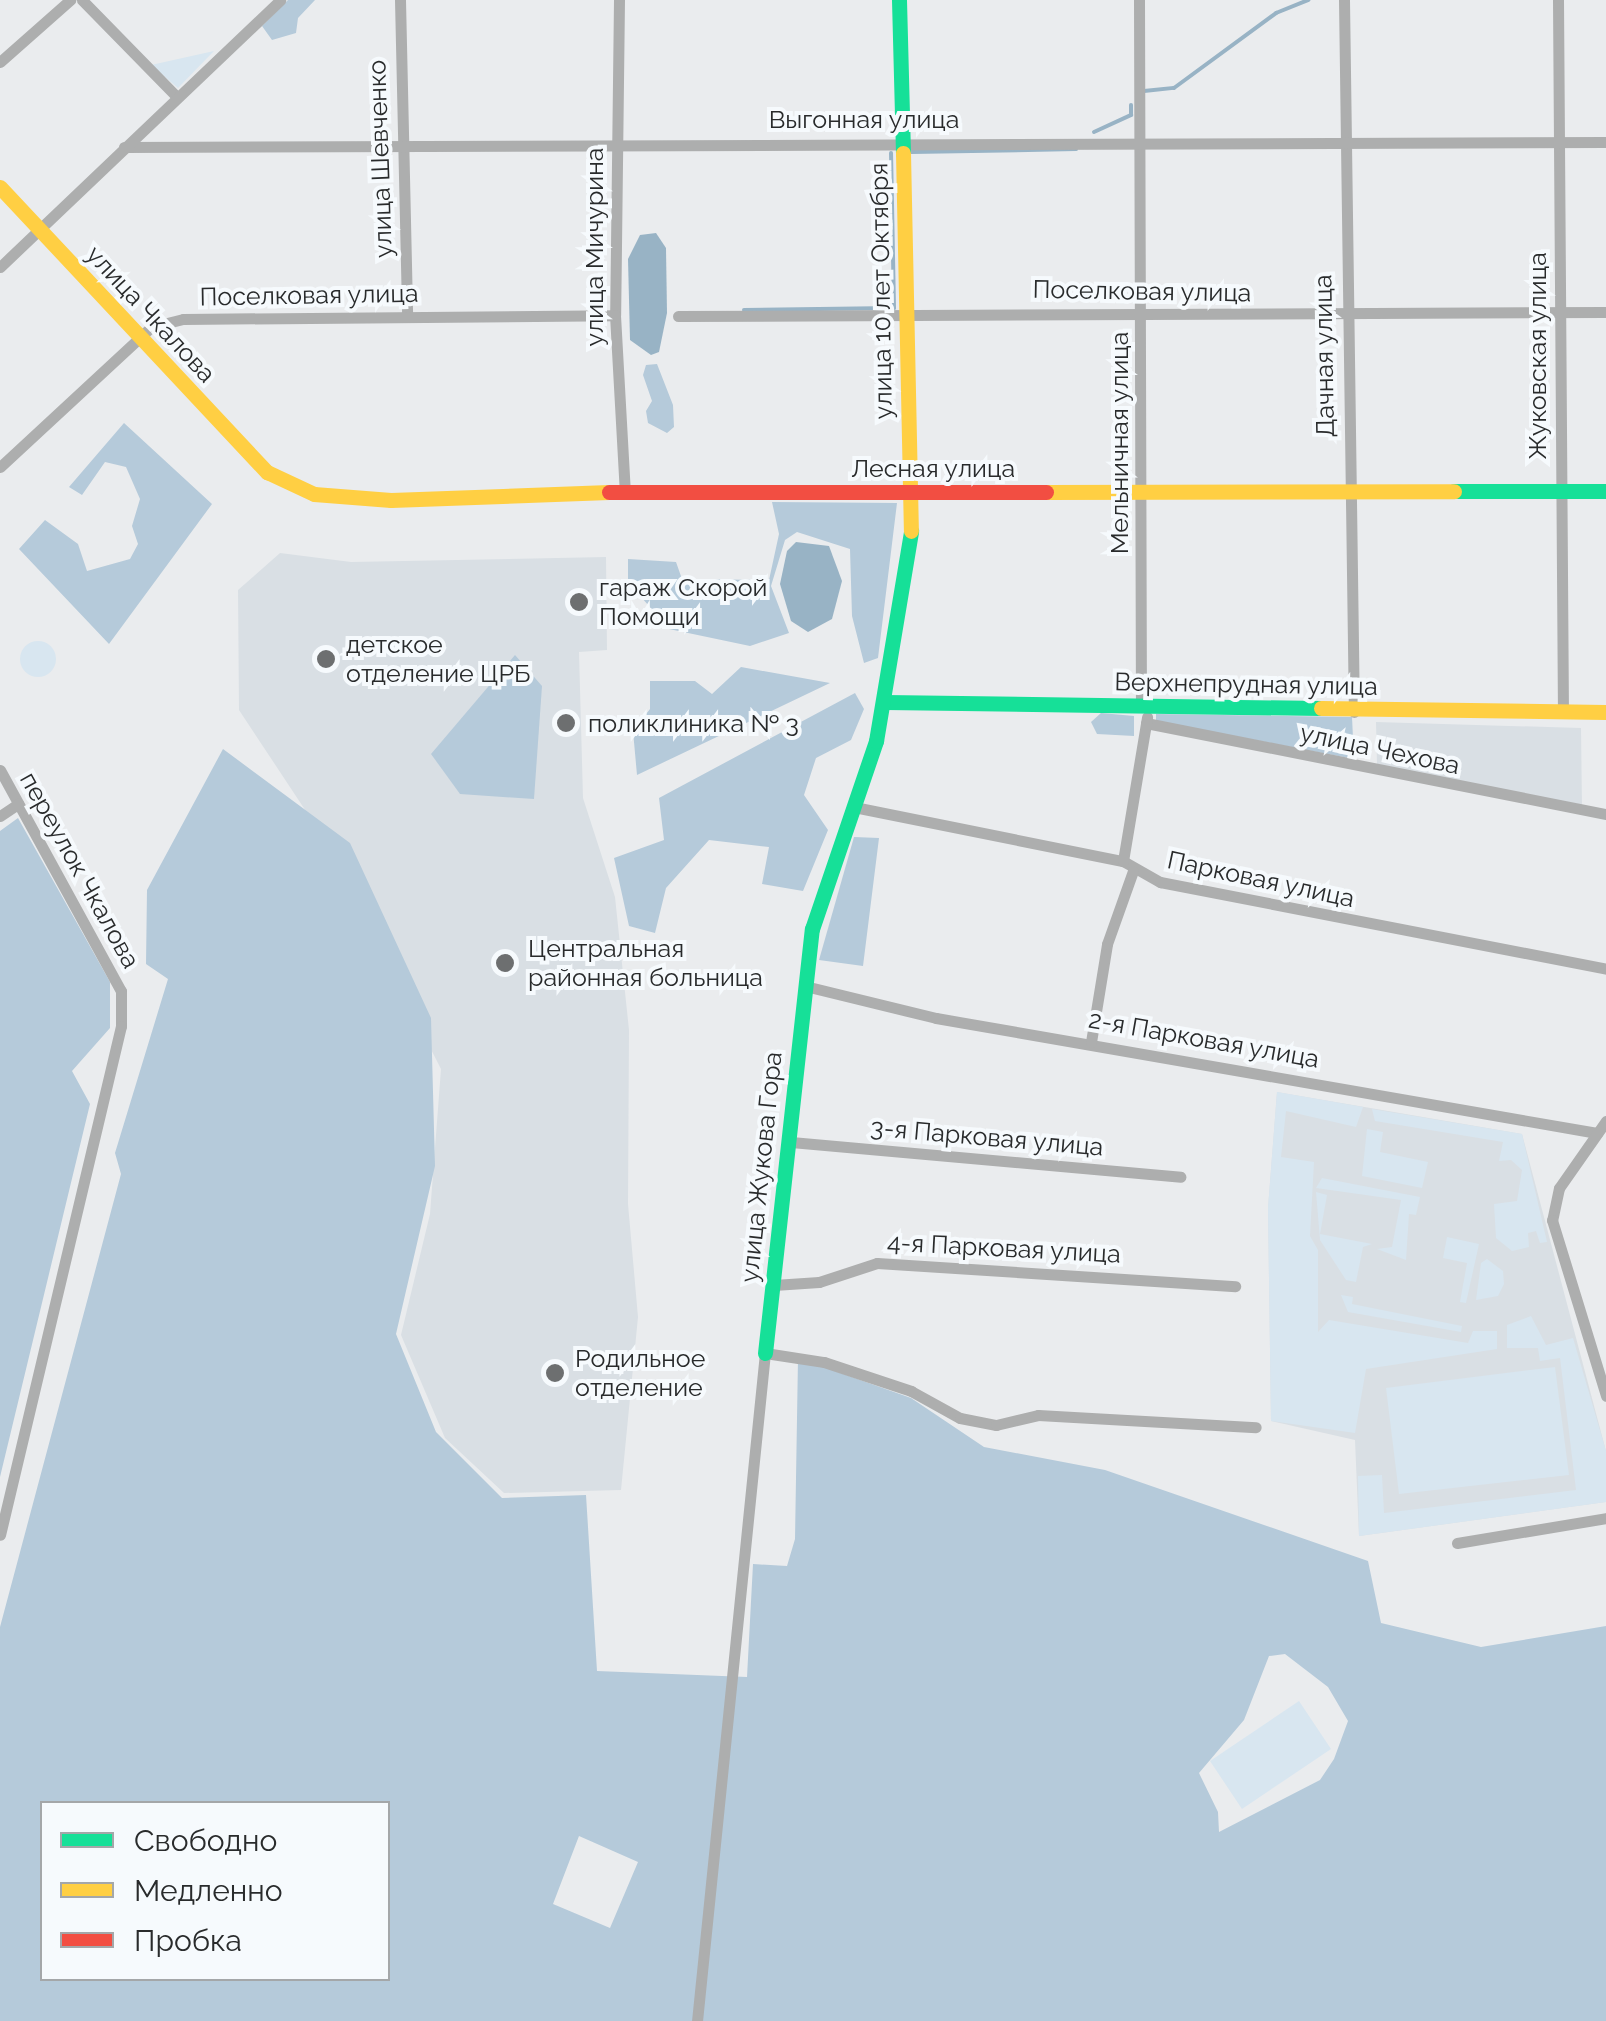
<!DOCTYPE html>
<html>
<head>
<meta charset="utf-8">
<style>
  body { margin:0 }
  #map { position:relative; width:1606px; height:2021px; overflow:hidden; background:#eaecee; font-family:Raleway,sans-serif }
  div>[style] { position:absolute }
  .built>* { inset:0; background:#d9dfe4 }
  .green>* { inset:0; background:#d8e6f0 }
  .round { border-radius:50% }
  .forest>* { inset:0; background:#b5cada }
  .water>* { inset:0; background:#98b3c5 }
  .stream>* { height:4px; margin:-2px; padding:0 2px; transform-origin:2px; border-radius:2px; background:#98b3c5 }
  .street>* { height:11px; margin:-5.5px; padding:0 5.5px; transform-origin:5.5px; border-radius:5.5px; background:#adaeae }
  .fast>* { height:15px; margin:-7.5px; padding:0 7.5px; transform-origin:7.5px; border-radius:7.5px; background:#16e098 }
  .slow>* { height:15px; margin:-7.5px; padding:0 7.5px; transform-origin:7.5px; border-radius:7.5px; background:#ffcf43 }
  .jam>* { height:15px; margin:-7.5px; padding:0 7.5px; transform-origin:7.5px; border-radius:7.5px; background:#f24e42 }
  .dots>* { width:28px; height:28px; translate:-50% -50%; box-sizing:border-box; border:5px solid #f6fafd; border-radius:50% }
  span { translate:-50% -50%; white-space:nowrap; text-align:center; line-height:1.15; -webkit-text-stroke:8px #f6fafd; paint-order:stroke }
  .street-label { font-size:25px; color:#292b2c }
  .poi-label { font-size:25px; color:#292b2c }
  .left { translate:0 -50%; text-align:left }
  .legend { position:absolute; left:40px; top:1801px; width:350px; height:180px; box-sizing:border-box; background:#f6fafd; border:2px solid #a4a7a9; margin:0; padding:12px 18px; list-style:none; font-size:30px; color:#292b2c }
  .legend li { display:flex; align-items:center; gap:20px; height:50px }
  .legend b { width:50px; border:2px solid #a4a7a9 }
</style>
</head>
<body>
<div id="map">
  <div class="built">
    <i style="clip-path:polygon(280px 553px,351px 562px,606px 557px,607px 650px,579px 652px,583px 798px,615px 897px,629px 1030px,628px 1204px,638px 1317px,621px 1490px,504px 1493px,445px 1438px,401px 1335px,430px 1214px,441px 1069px,323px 837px,239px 710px,238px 590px)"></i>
    <i style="clip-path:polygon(1376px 722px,1581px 728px,1582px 807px,1377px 764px)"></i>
    <i style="clip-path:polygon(1277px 1092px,1522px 1134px,1606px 1451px,1606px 1502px,1359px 1536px,1355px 1440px,1271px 1421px,1268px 1208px)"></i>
  </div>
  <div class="green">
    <i style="clip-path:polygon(214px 51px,178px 88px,151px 65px)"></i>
    <i class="round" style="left:20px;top:641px;width:36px;height:36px"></i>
    <i style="clip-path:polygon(1277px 1092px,1363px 1107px,1356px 1127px,1286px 1111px,1281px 1157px,1314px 1162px,1310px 1236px,1318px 1250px,1318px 1332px,1329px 1320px,1468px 1343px,1473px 1331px,1497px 1331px,1497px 1349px,1366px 1369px,1355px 1433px,1271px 1421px,1268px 1208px)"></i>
    <i style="clip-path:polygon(1372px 1109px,1522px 1134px,1547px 1242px,1540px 1243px,1536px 1231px,1528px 1233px,1529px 1247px,1512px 1251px,1496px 1238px,1494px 1204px,1517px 1201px,1522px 1170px,1511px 1160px,1499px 1161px,1503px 1142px,1375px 1121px)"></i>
    <i style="clip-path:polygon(1367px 1129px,1383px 1132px,1380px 1152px,1428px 1162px,1422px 1188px,1362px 1176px)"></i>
    <i style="clip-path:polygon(1322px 1178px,1420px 1197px,1416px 1215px,1409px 1214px,1406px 1260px,1377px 1249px,1392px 1247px,1401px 1200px,1316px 1188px)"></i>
    <i style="clip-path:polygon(1316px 1192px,1327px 1195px,1320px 1234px,1372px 1244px,1363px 1247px,1356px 1282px,1346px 1280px,1320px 1240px)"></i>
    <i style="clip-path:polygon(1447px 1237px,1479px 1244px,1466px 1303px,1460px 1302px,1467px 1263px,1443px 1258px)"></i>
    <i style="clip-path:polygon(1487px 1259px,1503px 1271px,1504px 1284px,1498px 1296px,1476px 1300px,1481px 1263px)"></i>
    <i style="clip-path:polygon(1341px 1295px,1353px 1297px,1352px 1304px,1462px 1326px,1461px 1332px,1348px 1312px)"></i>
    <i style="clip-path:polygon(1531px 1316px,1546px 1345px,1573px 1338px,1606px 1451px,1606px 1502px,1359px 1536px,1358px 1476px,1382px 1475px,1384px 1513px,1576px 1490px,1560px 1358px,1540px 1361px,1538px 1348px,1507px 1348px,1507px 1325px)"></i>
    <i style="clip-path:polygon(1555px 1367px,1569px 1475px,1399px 1494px,1386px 1388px)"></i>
    <i style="clip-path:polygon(1299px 1701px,1331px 1749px,1242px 1809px,1210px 1761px)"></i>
  </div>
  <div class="forest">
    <i style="clip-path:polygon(288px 0,315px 0,298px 18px,296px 33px,272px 40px,262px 26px)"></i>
    <i style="clip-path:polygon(657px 364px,673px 405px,674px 427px,667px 433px,648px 423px,646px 411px,652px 401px,643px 375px,646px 365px)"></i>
    <i style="clip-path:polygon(124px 423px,212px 504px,109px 644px,19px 549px,45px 520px,78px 544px,87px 571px,130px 559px,138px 544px,132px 526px,140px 499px,126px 467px,105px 462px,82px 495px,69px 487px)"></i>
    <i style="clip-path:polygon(772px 502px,897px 503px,878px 658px,864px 663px,852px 616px,850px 549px,797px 532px,785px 540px,771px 586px,789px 633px,750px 646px,669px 629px,628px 582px,628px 559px,676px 562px,682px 579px,769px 580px,779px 534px)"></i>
    <i style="clip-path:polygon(515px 655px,542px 686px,534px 799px,460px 794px,431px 754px)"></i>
    <i style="clip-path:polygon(741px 667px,830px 683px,637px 775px,633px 731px,650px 709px,650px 681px,695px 681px,712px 694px)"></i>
    <i style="clip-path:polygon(855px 693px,864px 709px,851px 740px,816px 758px,804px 795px,828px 830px,803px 891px,762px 884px,769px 847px,709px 840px,666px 888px,655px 933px,629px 926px,614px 858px,664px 840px,659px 798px)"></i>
    <i style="clip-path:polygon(1101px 713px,1134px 716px,1134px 736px,1097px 734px,1091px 722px)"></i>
    <i style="clip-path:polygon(1156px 714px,1352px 717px,1354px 759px,1156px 721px)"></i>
    <i style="clip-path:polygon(evenodd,223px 749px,350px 843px,431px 1018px,435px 1166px,396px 1334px,436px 1432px,502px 1498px,586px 1495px,597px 1671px,747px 1677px,753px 1564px,787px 1566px,795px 1539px,798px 1358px,911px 1398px,984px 1447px,1105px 1470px,1368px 1561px,1381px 1623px,1481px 1647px,1606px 1626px,1606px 2021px,0 2021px,0 1627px,121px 1174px,115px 1153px,168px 979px,146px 964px,147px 890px,223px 749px,1285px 1654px,1328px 1687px,1348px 1721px,1334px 1759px,1320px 1780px,1219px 1832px,1218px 1812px,1199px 1773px,1244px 1720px,1269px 1656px,1285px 1654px,223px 749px,42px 1804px,388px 1804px,388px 1978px,42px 1978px,42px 1804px,223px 749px,579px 1836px,638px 1862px,610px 1928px,553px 1904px,579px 1836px)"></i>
    <i style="clip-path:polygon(18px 818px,110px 982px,110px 1028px,72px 1071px,90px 1104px,0 1477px,0 831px)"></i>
    <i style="clip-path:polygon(854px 837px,879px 838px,863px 966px,819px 960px)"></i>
  </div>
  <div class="water">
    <i style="clip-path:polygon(656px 233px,666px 248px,667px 313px,659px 352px,651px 355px,630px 340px,628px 259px,640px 235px)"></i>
    <i style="clip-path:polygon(796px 542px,829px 546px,842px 581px,832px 619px,808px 632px,791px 621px,780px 584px,787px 551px)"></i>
  </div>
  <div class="stream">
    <i style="left:1144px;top:91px;width:30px;rotate:-6deg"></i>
    <i style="left:1174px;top:88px;width:127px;rotate:-36.3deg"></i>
    <i style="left:1276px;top:13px;width:35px;rotate:-22deg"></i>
    <i style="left:1094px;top:132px;width:41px;rotate:-24.7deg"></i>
    <i style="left:1131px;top:115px;width:10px;rotate:-90deg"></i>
    <i style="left:911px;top:152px;width:165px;rotate:-1deg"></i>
    <i style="left:744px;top:310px;width:150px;rotate:-0.8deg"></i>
    <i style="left:894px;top:308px;width:155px;rotate:-91.1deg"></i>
  </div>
  <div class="street">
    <i style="left:82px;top:0;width:134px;rotate:45.6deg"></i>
    <i style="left:400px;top:0;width:317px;rotate:88.7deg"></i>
    <i style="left:619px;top:0;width:315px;rotate:90.7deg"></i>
    <i style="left:615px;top:315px;width:178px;rotate:86.8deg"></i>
    <i style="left:1139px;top:0;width:707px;rotate:89.84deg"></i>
    <i style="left:1344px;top:0;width:712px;rotate:89.2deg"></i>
    <i style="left:1558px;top:0;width:712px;rotate:89.6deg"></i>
    <i style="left:0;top:62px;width:94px;rotate:-41.5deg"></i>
    <i style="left:124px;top:147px;width:1482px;rotate:-0.19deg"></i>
    <i style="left:0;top:267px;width:387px;rotate:-43.6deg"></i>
    <i style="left:678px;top:316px;width:928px;rotate:-0.25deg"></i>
    <i style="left:0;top:467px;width:206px;rotate:-42.8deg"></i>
    <i style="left:151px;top:327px;width:33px;rotate:-14deg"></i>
    <i style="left:183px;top:319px;width:432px;rotate:-0.5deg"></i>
    <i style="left:1146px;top:723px;width:469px;rotate:11.2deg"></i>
    <i style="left:0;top:770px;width:252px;rotate:61.3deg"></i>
    <i style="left:121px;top:991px;width:35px;rotate:90deg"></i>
    <i style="left:121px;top:1026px;width:523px;rotate:103.37deg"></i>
    <i style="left:854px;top:807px;width:274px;rotate:11.4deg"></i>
    <i style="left:1123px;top:861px;width:43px;rotate:29.6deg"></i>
    <i style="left:1160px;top:882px;width:454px;rotate:11deg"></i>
    <i style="left:0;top:816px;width:22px;rotate:-34deg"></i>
    <i style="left:1123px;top:861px;width:146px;rotate:-80.5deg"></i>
    <i style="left:805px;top:986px;width:135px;rotate:13.7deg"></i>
    <i style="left:936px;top:1018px;width:671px;rotate:9.87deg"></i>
    <i style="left:1091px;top:1042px;width:99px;rotate:-80.7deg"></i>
    <i style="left:1107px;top:944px;width:77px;rotate:-70.4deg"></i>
    <i style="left:1606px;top:1121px;width:82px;rotate:125deg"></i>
    <i style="left:1559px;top:1188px;width:33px;rotate:102deg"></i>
    <i style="left:1552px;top:1220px;width:184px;rotate:72.9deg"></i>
    <i style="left:791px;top:1142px;width:391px;rotate:5.1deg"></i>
    <i style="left:774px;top:1285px;width:45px;rotate:-3.8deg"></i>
    <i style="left:819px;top:1282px;width:61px;rotate:-18.1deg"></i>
    <i style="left:877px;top:1263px;width:359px;rotate:3.7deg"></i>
    <i style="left:1457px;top:1543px;width:151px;rotate:-9.5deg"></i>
    <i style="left:697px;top:2021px;width:671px;rotate:-84.19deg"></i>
    <i style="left:765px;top:1353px;width:60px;rotate:8.7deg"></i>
    <i style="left:824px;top:1362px;width:92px;rotate:18.4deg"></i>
    <i style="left:911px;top:1391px;width:56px;rotate:28.9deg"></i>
    <i style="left:960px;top:1418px;width:37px;rotate:11deg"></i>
    <i style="left:996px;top:1425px;width:43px;rotate:-13.4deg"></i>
    <i style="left:1038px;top:1415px;width:218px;rotate:3.2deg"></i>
  </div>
  <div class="fast">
    <i style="left:899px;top:0;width:153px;rotate:88.5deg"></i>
    <i style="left:1454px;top:491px;width:152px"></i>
    <i style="left:885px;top:702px;width:436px;rotate:0.8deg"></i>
    <i style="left:765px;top:1353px;width:427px;rotate:-83.7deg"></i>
    <i style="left:812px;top:929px;width:199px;rotate:-71.2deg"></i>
    <i style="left:876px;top:741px;width:213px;rotate:-80.5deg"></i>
  </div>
  <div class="slow">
    <i style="left:903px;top:153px;width:378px;rotate:88.8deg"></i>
    <i style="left:0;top:187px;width:391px;rotate:46.9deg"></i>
    <i style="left:267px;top:472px;width:52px;rotate:25.1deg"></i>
    <i style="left:314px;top:494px;width:77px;rotate:4.5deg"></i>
    <i style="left:391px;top:500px;width:218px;rotate:-2.1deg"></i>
    <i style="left:1046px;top:492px;width:408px;rotate:-0.1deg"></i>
    <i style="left:1321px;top:708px;width:285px;rotate:0.8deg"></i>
  </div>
  <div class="jam">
    <i style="left:609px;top:492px;width:437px"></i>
  </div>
  <div class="dots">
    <i style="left:579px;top:602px;background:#6d6f70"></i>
    <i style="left:326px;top:659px;background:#6d6f70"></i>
    <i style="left:566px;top:723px;background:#6d6f70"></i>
    <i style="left:505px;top:963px;background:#6d6f70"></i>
    <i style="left:555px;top:1373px;background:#6d6f70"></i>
  </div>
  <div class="street-label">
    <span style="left:864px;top:119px">Выгонная улица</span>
    <span style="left:380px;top:159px;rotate:-92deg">улица Шевченко</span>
    <span style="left:594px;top:247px;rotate:-90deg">улица Мичурина</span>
    <span style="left:881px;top:291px;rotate:-91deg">улица 10 лет Октября</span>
    <span style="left:1142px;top:291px;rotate:1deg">Поселковая улица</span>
    <span style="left:309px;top:295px;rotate:-1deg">Поселковая улица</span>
    <span style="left:151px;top:314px;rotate:47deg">улица Чкалова</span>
    <span style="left:1324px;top:356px;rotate:-91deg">Дачная улица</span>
    <span style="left:1537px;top:356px;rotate:-90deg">Жуковская улица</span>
    <span style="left:1119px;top:443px;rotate:-90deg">Мельничная улица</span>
    <span style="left:933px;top:468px">Лесная улица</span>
    <span style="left:1246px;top:684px;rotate:1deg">Верхнепрудная улица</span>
    <span style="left:1380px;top:749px;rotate:12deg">улица Чехова</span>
    <span style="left:80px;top:870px;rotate:61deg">переулок Чкалова</span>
    <span style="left:1261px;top:879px;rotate:12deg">Парковая улица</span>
    <span style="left:1204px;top:1039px;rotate:10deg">2-я Парковая улица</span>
    <span style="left:987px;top:1137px;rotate:5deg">3-я Парковая улица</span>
    <span style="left:761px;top:1167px;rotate:-84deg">улица Жукова Гора</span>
    <span style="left:1004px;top:1248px;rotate:3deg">4-я Парковая улица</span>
  </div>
  <div class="poi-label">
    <span class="left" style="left:599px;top:602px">гараж Скорой<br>Помощи</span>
    <span class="left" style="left:346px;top:659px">детское<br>отделение ЦРБ</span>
    <span class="left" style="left:588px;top:723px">поликлиника № 3</span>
    <span class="left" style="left:528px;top:963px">Центральная<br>районная больница</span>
    <span class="left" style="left:575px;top:1373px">Родильное<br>отделение</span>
  </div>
  <ul class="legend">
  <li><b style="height:12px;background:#16e098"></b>Свободно</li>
  <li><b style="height:12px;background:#ffcf43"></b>Медленно</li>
  <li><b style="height:12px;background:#f24e42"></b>Пробка</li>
  </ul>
</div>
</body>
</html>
